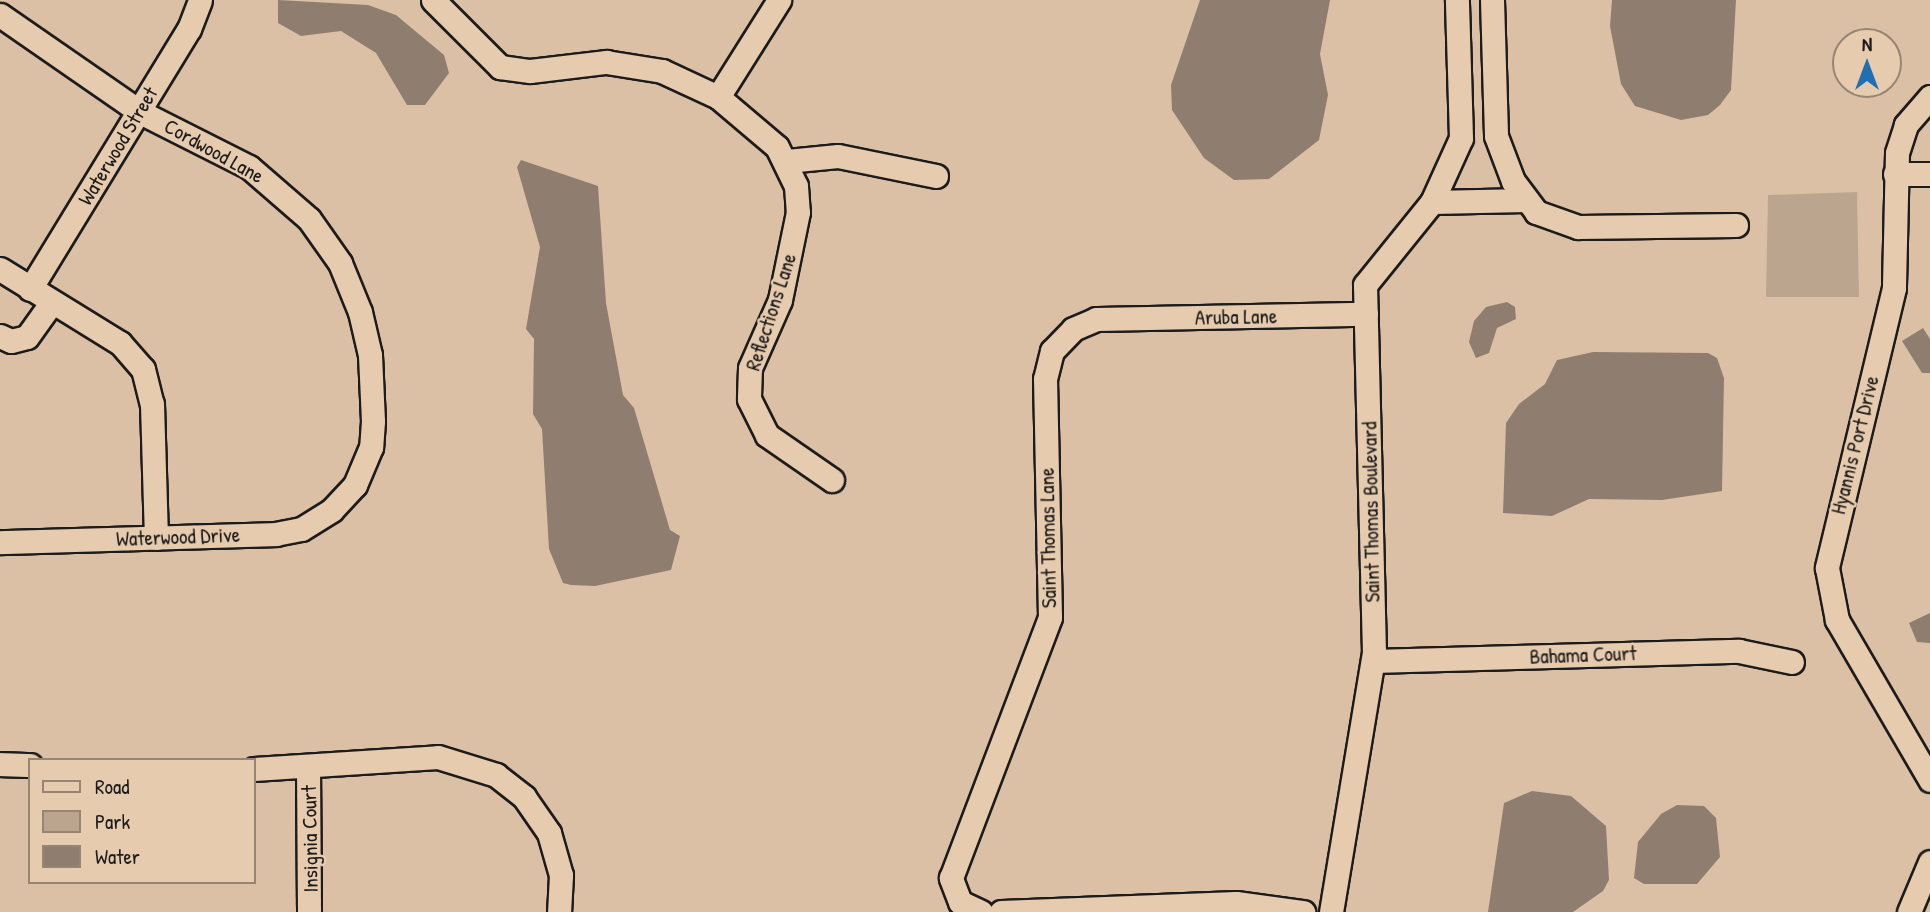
<!DOCTYPE html>
<html>
<head>
<meta charset="utf-8">
<style>
  body { margin:0 }
  #map { position:relative; width:1930px; height:912px; overflow:hidden; background:#dbc0a5; font-family:"Patrick Hand",sans-serif }
  div>[style] { position:absolute }
  .green>* { inset:0; background:#bba58e }
  .water>* { inset:0; background:#8f7e6f }
  .roads { filter:drop-shadow(2px 0 #1c1c1c) drop-shadow(-2px 0 #1c1c1c) drop-shadow(0 2px #1c1c1c) drop-shadow(0 -2px #1c1c1c) }
  .street>* { height:23px; margin:-11.5px; padding:0 11.5px; transform-origin:11.5px; border-radius:11.5px; background:#e7cbae }
  span { translate:-50% -50%; white-space:nowrap; text-align:center; line-height:1.15; -webkit-text-stroke:5px #e7cbae; paint-order:stroke }
  .street-label { font-size:21px; color:#1c1c1c }
  .legend { position:absolute; left:28px; top:758px; width:228px; height:126px; box-sizing:border-box; background:#e7cbae; border:2px solid #968574; margin:0; padding:9px 12px; list-style:none; font-size:21px; color:#1c1c1c }
  .legend li { display:flex; align-items:center; gap:14px; height:35px }
  .legend b { width:35px; border:2px solid #968574 }
  .north { position:absolute; left:1832px; top:28px; width:70px; height:70px; box-sizing:border-box; background:#e7cbae; border:2px solid #968574; border-radius:50%; rotate:0deg; font-size:19px; font-weight:700; line-height:28px; text-align:center; color:#1c1c1c }
  .north::after { content:''; display:block; margin:auto; width:24px; height:32px; background:#1f6fb2; clip-path:polygon(50% 0,100% 100%,50% 72%,0 100%) }
</style>
</head>
<body>
<div id="map">
  <div class="green">
    <i style="clip-path:polygon(1857px 192px,1859px 297px,1766px 297px,1768px 195px)"></i>
  </div>
  <div class="water">
    <i style="clip-path:polygon(278px 0,368px 5px,396px 15px,444px 55px,449px 73px,425px 105px,407px 105px,376px 53px,341px 31px,301px 36px,278px 23px)"></i>
    <i style="clip-path:polygon(1200px 0,1330px 0,1320px 54px,1328px 95px,1319px 140px,1269px 179px,1234px 180px,1204px 158px,1172px 110px,1171px 85px)"></i>
    <i style="clip-path:polygon(1612px 0,1736px 0,1731px 90px,1720px 105px,1708px 115px,1681px 120px,1635px 106px,1621px 84px,1610px 26px)"></i>
    <i style="clip-path:polygon(521px 160px,598px 186px,606px 303px,623px 395px,634px 408px,670px 530px,680px 536px,671px 570px,595px 586px,571px 585px,563px 583px,549px 549px,542px 429px,533px 414px,534px 339px,526px 329px,540px 247px,517px 167px)"></i>
    <i style="clip-path:polygon(1507px 302px,1515px 307px,1516px 319px,1497px 328px,1489px 353px,1476px 358px,1469px 342px,1474px 321px,1486px 307px)"></i>
    <i style="clip-path:polygon(1923px 328px,1930px 339px,1930px 373px,1922px 373px,1902px 341px)"></i>
    <i style="clip-path:polygon(1593px 352px,1708px 353px,1717px 358px,1724px 378px,1722px 491px,1662px 500px,1589px 499px,1552px 516px,1503px 513px,1506px 423px,1519px 404px,1545px 384px,1557px 360px)"></i>
    <i style="clip-path:polygon(1930px 613px,1930px 643px,1917px 642px,1909px 623px)"></i>
    <i style="clip-path:polygon(1532px 791px,1571px 796px,1606px 826px,1609px 880px,1603px 891px,1573px 912px,1488px 912px,1504px 803px)"></i>
    <i style="clip-path:polygon(1677px 805px,1704px 806px,1716px 818px,1720px 857px,1697px 884px,1644px 884px,1634px 878px,1638px 842px,1661px 814px)"></i>
  </div>
  <div class="roads">
    <div class="street">
      <i style="left:433px;top:0;width:95px;rotate:45deg"></i>
      <i style="left:500px;top:67px;width:30px;rotate:8deg"></i>
      <i style="left:530px;top:71px;width:77px;rotate:-6.8deg"></i>
      <i style="left:606px;top:62px;width:57px;rotate:9.1deg"></i>
      <i style="left:662px;top:71px;width:62px;rotate:24.9deg"></i>
      <i style="left:718px;top:97px;width:77px;rotate:40.3deg"></i>
      <i style="left:777px;top:147px;width:43px;rotate:64deg"></i>
      <i style="left:796px;top:186px;width:26px;rotate:86deg"></i>
      <i style="left:798px;top:212px;width:90px;rotate:101.6deg"></i>
      <i style="left:780px;top:300px;width:74px;rotate:113.8deg"></i>
      <i style="left:750px;top:368px;width:31px;rotate:92deg"></i>
      <i style="left:749px;top:399px;width:40px;rotate:63.4deg"></i>
      <i style="left:767px;top:435px;width:79px;rotate:34.7deg"></i>
      <i style="left:1492px;top:0;width:136px;rotate:88.3deg"></i>
      <i style="left:1496px;top:136px;width:48px;rotate:69.3deg"></i>
      <i style="left:1513px;top:181px;width:39px;rotate:53deg"></i>
      <i style="left:1536px;top:212px;width:45px;rotate:19.7deg"></i>
      <i style="left:1578px;top:227px;width:158px;rotate:-0.7deg"></i>
      <i style="left:0;top:15px;width:170px;rotate:34.7deg"></i>
      <i style="left:140px;top:112px;width:122px;rotate:26.8deg"></i>
      <i style="left:249px;top:167px;width:79px;rotate:40.9deg"></i>
      <i style="left:309px;top:219px;width:54px;rotate:54.8deg"></i>
      <i style="left:340px;top:263px;width:53px;rotate:67.8deg"></i>
      <i style="left:360px;top:312px;width:44px;rotate:76.9deg"></i>
      <i style="left:370px;top:355px;width:66px;rotate:87.4deg"></i>
      <i style="left:373px;top:421px;width:26px;rotate:94deg"></i>
      <i style="left:371px;top:447px;width:41px;rotate:112.8deg"></i>
      <i style="left:355px;top:485px;width:34px;rotate:133deg"></i>
      <i style="left:332px;top:510px;width:36px;rotate:148deg"></i>
      <i style="left:301px;top:529px;width:25px;rotate:169deg"></i>
      <i style="left:276px;top:534px;width:276px;rotate:178.3deg"></i>
      <i style="left:718px;top:97px;width:115px;rotate:-57.8deg"></i>
      <i style="left:1930px;top:97px;width:37px;rotate:131deg"></i>
      <i style="left:1906px;top:125px;width:29px;rotate:108deg"></i>
      <i style="left:1897px;top:153px;width:135px;rotate:91.3deg"></i>
      <i style="left:1894px;top:288px;width:288px;rotate:103.5deg"></i>
      <i style="left:1827px;top:568px;width:53px;rotate:79.1deg"></i>
      <i style="left:1837px;top:620px;width:185px;rotate:59.8deg"></i>
      <i style="left:787px;top:161px;width:51px;rotate:-5.6deg"></i>
      <i style="left:838px;top:156px;width:100px;rotate:11.5deg"></i>
      <i style="left:1895px;top:174px;width:35px"></i>
      <i style="left:1432px;top:202px;width:94px;rotate:-1.2deg"></i>
      <i style="left:0;top:269px;width:141px;rotate:31.7deg"></i>
      <i style="left:120px;top:343px;width:35px;rotate:49deg"></i>
      <i style="left:143px;top:369px;width:36px;rotate:76deg"></i>
      <i style="left:152px;top:404px;width:134px;rotate:88.3deg"></i>
      <i style="left:30px;top:289px;width:305px;rotate:-58.6deg"></i>
      <i style="left:189px;top:29px;width:31px;rotate:-69deg"></i>
      <i style="left:0;top:336px;width:12px;rotate:24deg"></i>
      <i style="left:11px;top:341px;width:16px;rotate:-14deg"></i>
      <i style="left:27px;top:337px;width:43px;rotate:-54.5deg"></i>
      <i style="left:1373px;top:661px;width:366px;rotate:-1.6deg"></i>
      <i style="left:1739px;top:651px;width:54px;rotate:11.7deg"></i>
      <i style="left:0;top:764px;width:30px;rotate:2deg"></i>
      <i style="left:308px;top:766px;width:146px;rotate:89.6deg"></i>
      <i style="left:254px;top:769px;width:184px;rotate:-3.7deg"></i>
      <i style="left:438px;top:757px;width:61px;rotate:17.2deg"></i>
      <i style="left:496px;top:775px;width:36px;rotate:38deg"></i>
      <i style="left:524px;top:797px;width:44px;rotate:55.2deg"></i>
      <i style="left:549px;top:833px;width:44px;rotate:74.1deg"></i>
      <i style="left:561px;top:875px;width:37px;rotate:93deg"></i>
      <i style="left:981px;top:912px;width:23px;rotate:-155deg"></i>
      <i style="left:960px;top:902px;width:26px;rotate:-111deg"></i>
      <i style="left:951px;top:878px;width:279px;rotate:-69.2deg"></i>
      <i style="left:1050px;top:617px;width:238px;rotate:-91.2deg"></i>
      <i style="left:1045px;top:379px;width:29px;rotate:-76deg"></i>
      <i style="left:1052px;top:351px;width:30px;rotate:-46deg"></i>
      <i style="left:1073px;top:329px;width:25px;rotate:-23deg"></i>
      <i style="left:1096px;top:319px;width:270px;rotate:-1.1deg"></i>
      <i style="left:1001px;top:912px;width:235px;rotate:-2.2deg"></i>
      <i style="left:1236px;top:903px;width:68px;rotate:7.7deg"></i>
      <i style="left:1331px;top:912px;width:263px;rotate:-80.6deg"></i>
      <i style="left:1374px;top:653px;width:368px;rotate:-91.4deg"></i>
      <i style="left:1365px;top:285px;width:107px;rotate:-51.1deg"></i>
      <i style="left:1432px;top:202px;width:70px;rotate:-65.6deg"></i>
      <i style="left:1461px;top:138px;width:138px;rotate:-91.7deg"></i>
      <i style="left:1909px;top:912px;width:54px;rotate:-67.2deg"></i>
    </div>
  </div>
  <div class="street-label">
    <span style="left:118px;top:146px;rotate:-59deg">Waterwood Street</span>
    <span style="left:214px;top:151px;rotate:29deg">Cordwood Lane</span>
    <span style="left:771px;top:312px;rotate:-72deg">Reflections Lane</span>
    <span style="left:1236px;top:317px;rotate:-1deg">Aruba Lane</span>
    <span style="left:1855px;top:445px;rotate:-76deg">Hyannis Port Drive</span>
    <span style="left:1371px;top:512px;rotate:-91deg">Saint Thomas Boulevard</span>
    <span style="left:178px;top:537px;rotate:-2deg">Waterwood Drive</span>
    <span style="left:1048px;top:538px;rotate:-91deg">Saint Thomas Lane</span>
    <span style="left:1583px;top:655px;rotate:-2deg">Bahama Court</span>
    <span style="left:310px;top:839px;rotate:-91deg">Insignia Court</span>
  </div>
  <ul class="legend">
  <li><b style="height:9px;background:#e7cbae"></b>Road</li>
  <li><b style="height:19px;background:#bba58e"></b>Park</li>
  <li><b style="height:19px;background:#8f7e6f"></b>Water</li>
  </ul>
  <div class="north">N</div>
</div>
</body>
</html>
